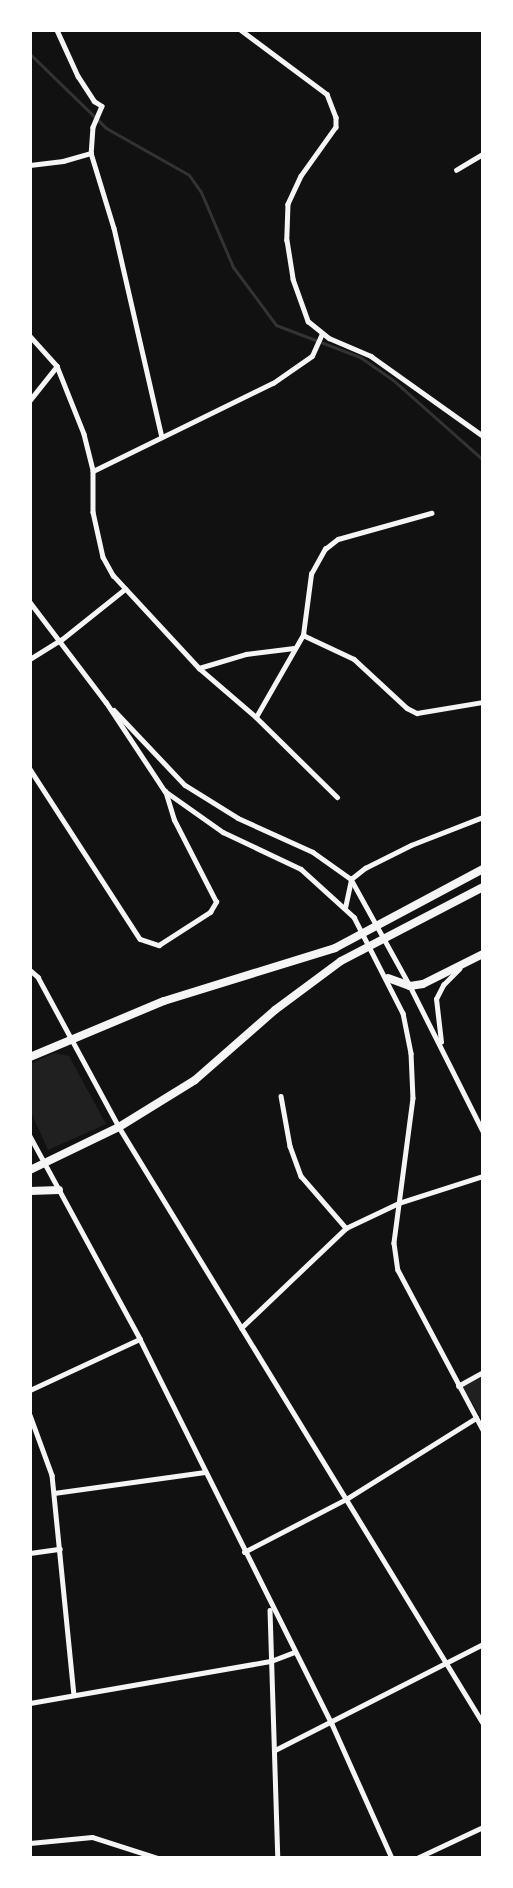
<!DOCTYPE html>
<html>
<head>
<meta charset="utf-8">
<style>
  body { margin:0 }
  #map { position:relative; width:513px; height:1888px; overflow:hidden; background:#111; font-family:"Zilla Slab",serif }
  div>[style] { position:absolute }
  .green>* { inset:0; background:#202020 }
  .stream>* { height:3px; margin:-1.5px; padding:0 1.5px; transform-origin:1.5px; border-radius:1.5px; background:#333 }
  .minor>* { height:4.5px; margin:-2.25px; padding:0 2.25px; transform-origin:2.25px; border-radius:2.25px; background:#f5f5f5 }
  .trunk>* { height:8px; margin:-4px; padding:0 4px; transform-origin:4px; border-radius:4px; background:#f5f5f5 }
  span { translate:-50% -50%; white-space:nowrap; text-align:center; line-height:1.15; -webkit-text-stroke:6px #fff; paint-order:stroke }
  .frame { position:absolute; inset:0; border:32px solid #fff; pointer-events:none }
</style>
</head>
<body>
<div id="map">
  <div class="green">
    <i style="clip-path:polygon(54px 1053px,69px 1056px,106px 1124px,48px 1150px,30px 1110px,30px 1064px)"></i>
    <i style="clip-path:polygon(483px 1376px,483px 1421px,463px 1387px)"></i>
  </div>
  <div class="stream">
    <i style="left:30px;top:54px;width:106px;rotate:44.2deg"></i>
    <i style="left:106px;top:128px;width:95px;rotate:29.5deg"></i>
    <i style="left:189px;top:175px;width:21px;rotate:55deg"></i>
    <i style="left:201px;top:192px;width:82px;rotate:66.9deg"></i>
    <i style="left:233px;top:267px;width:72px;rotate:53.4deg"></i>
    <i style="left:276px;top:325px;width:90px;rotate:20.9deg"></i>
    <i style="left:360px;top:357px;width:40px;rotate:34.9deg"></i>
    <i style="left:393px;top:380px;width:120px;rotate:41.6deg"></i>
  </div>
  <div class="minor">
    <i style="left:57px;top:30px;width:51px;rotate:65.5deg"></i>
    <i style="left:78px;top:76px;width:30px;rotate:57deg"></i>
    <i style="left:94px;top:101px;width:9px;rotate:32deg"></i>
    <i style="left:102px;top:106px;width:23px;rotate:113deg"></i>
    <i style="left:93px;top:127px;width:26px;rotate:94deg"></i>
    <i style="left:91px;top:153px;width:78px;rotate:73deg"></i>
    <i style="left:114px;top:228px;width:214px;rotate:77.1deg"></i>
    <i style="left:241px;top:30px;width:107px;rotate:36.7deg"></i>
    <i style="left:327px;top:94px;width:25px;rotate:69deg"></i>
    <i style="left:336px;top:117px;width:10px;rotate:90deg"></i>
    <i style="left:336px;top:127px;width:60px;rotate:125.5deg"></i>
    <i style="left:301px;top:176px;width:31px;rotate:115deg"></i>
    <i style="left:288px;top:204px;width:36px;rotate:92deg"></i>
    <i style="left:287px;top:240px;width:39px;rotate:81deg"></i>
    <i style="left:293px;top:279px;width:45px;rotate:70.3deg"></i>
    <i style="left:308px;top:321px;width:27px;rotate:39deg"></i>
    <i style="left:329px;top:338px;width:46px;rotate:23.2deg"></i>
    <i style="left:371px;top:356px;width:138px;rotate:35.5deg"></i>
    <i style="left:30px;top:165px;width:33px;rotate:-7deg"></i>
    <i style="left:63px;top:161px;width:29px;rotate:-16deg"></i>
    <i style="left:456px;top:170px;width:31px;rotate:-31deg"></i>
    <i style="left:30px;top:336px;width:40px;rotate:48deg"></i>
    <i style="left:57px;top:366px;width:73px;rotate:68.3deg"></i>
    <i style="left:84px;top:434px;width:38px;rotate:76deg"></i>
    <i style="left:93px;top:471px;width:41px;rotate:90deg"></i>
    <i style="left:93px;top:512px;width:46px;rotate:77.5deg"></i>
    <i style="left:103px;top:557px;width:21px;rotate:61deg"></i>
    <i style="left:113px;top:575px;width:127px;rotate:47.2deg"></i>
    <i style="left:199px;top:668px;width:75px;rotate:40.7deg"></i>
    <i style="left:256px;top:717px;width:114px;rotate:44.6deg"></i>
    <i style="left:30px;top:400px;width:43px;rotate:-51.5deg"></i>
    <i style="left:93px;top:471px;width:200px;rotate:-26.1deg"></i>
    <i style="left:273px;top:383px;width:47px;rotate:-34.7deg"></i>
    <i style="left:312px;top:356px;width:24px;rotate:-66deg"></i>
    <i style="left:30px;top:602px;width:126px;rotate:52.8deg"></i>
    <i style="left:106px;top:702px;width:107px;rotate:56.5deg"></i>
    <i style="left:165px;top:791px;width:71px;rotate:35.3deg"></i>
    <i style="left:223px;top:832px;width:86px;rotate:25.4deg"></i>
    <i style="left:301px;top:869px;width:72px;rotate:42.2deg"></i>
    <i style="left:354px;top:917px;width:108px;rotate:63deg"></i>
    <i style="left:403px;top:1013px;width:41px;rotate:78.7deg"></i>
    <i style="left:411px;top:1053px;width:45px;rotate:87.5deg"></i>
    <i style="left:413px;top:1098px;width:146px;rotate:97.5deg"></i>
    <i style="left:394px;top:1243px;width:27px;rotate:82deg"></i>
    <i style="left:398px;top:1270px;width:181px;rotate:62deg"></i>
    <i style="left:303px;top:635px;width:56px;rotate:25.2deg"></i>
    <i style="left:354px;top:659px;width:72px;rotate:42.8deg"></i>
    <i style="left:407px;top:708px;width:11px;rotate:27deg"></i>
    <i style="left:417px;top:713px;width:67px;rotate:-9.5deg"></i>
    <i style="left:30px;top:659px;width:36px;rotate:-32deg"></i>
    <i style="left:61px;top:640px;width:82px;rotate:-38.6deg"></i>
    <i style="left:199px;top:668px;width:49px;rotate:-16.6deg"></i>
    <i style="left:246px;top:654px;width:48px;rotate:-7.1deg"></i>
    <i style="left:114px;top:710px;width:103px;rotate:46.6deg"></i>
    <i style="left:185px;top:785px;width:62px;rotate:31.9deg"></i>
    <i style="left:238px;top:818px;width:82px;rotate:24.4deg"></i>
    <i style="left:313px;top:852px;width:47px;rotate:35.4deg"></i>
    <i style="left:351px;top:879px;width:122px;rotate:61.1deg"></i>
    <i style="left:410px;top:986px;width:162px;rotate:63.3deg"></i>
    <i style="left:256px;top:717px;width:95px;rotate:-60.2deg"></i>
    <i style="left:303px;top:635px;width:62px;rotate:-82.5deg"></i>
    <i style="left:311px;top:574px;width:29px;rotate:-61deg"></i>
    <i style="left:325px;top:549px;width:16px;rotate:-38deg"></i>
    <i style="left:338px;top:539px;width:97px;rotate:-15.6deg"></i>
    <i style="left:30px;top:769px;width:202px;rotate:57.1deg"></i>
    <i style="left:140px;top:939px;width:20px;rotate:18deg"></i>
    <i style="left:159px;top:945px;width:61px;rotate:-32.9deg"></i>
    <i style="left:210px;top:912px;width:12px;rotate:-59deg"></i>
    <i style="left:216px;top:902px;width:92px;rotate:-117.1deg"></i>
    <i style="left:174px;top:820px;width:30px;rotate:-107deg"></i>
    <i style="left:345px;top:908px;width:30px;rotate:-78deg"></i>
    <i style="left:351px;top:879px;width:18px;rotate:-38deg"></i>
    <i style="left:365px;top:868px;width:51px;rotate:-26.6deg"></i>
    <i style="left:411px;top:845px;width:77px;rotate:-21.3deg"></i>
    <i style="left:30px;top:970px;width:11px;rotate:41deg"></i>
    <i style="left:38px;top:977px;width:170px;rotate:61.6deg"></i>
    <i style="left:119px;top:1127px;width:698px;rotate:58.59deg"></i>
    <i style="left:441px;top:1042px;width:43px;rotate:-96.6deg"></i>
    <i style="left:436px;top:999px;width:16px;rotate:-63deg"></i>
    <i style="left:443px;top:985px;width:23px;rotate:-45deg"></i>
    <i style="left:281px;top:1096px;width:51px;rotate:79.8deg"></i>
    <i style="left:290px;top:1146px;width:32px;rotate:70deg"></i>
    <i style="left:301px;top:1176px;width:69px;rotate:49.1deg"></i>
    <i style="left:30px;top:1136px;width:231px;rotate:61.5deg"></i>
    <i style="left:140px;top:1339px;width:430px;rotate:63.5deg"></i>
    <i style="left:332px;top:1724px;width:147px;rotate:65.9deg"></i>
    <i style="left:241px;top:1328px;width:145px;rotate:-43.6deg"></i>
    <i style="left:346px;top:1228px;width:59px;rotate:-25.3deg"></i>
    <i style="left:399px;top:1203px;width:88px;rotate:-17.8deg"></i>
    <i style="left:458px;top:1386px;width:29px;rotate:-29deg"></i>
    <i style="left:30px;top:1390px;width:121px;rotate:-24.9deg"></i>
    <i style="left:30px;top:1415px;width:64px;rotate:69.9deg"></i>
    <i style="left:52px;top:1475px;width:221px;rotate:84.3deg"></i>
    <i style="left:54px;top:1493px;width:152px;rotate:-7.9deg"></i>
    <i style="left:244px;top:1552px;width:117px;rotate:-27.4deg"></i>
    <i style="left:348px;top:1498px;width:151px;rotate:-32deg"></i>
    <i style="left:30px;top:1553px;width:30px;rotate:-8deg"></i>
    <i style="left:270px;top:1610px;width:248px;rotate:88.2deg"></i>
    <i style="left:30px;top:1703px;width:245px;rotate:-9.9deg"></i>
    <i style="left:271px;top:1661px;width:25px;rotate:-21deg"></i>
    <i style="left:275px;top:1750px;width:233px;rotate:-27deg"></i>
    <i style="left:30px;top:1843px;width:62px;rotate:-5.5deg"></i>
    <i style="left:92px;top:1837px;width:69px;rotate:17.7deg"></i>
    <i style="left:417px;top:1858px;width:73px;rotate:-25.2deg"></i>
  </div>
  <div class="trunk">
    <i style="left:388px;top:978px;width:23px;rotate:20deg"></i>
    <i style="left:410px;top:986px;width:13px;rotate:-9deg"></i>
    <i style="left:423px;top:984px;width:67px;rotate:-26.6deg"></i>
    <i style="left:30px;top:1057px;width:145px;rotate:-22.7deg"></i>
    <i style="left:164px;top:1001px;width:179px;rotate:-17.2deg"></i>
    <i style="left:335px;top:948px;width:168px;rotate:-28.1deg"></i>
    <i style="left:30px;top:1170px;width:99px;rotate:-25.8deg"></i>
    <i style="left:119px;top:1127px;width:89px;rotate:-31.7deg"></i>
    <i style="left:195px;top:1080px;width:106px;rotate:-41.2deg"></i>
    <i style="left:275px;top:1010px;width:82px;rotate:-36.6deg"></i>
    <i style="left:341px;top:961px;width:160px;rotate:-27.5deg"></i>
    <i style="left:30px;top:1191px;width:29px;rotate:-2deg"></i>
  </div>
  <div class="frame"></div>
</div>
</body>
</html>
